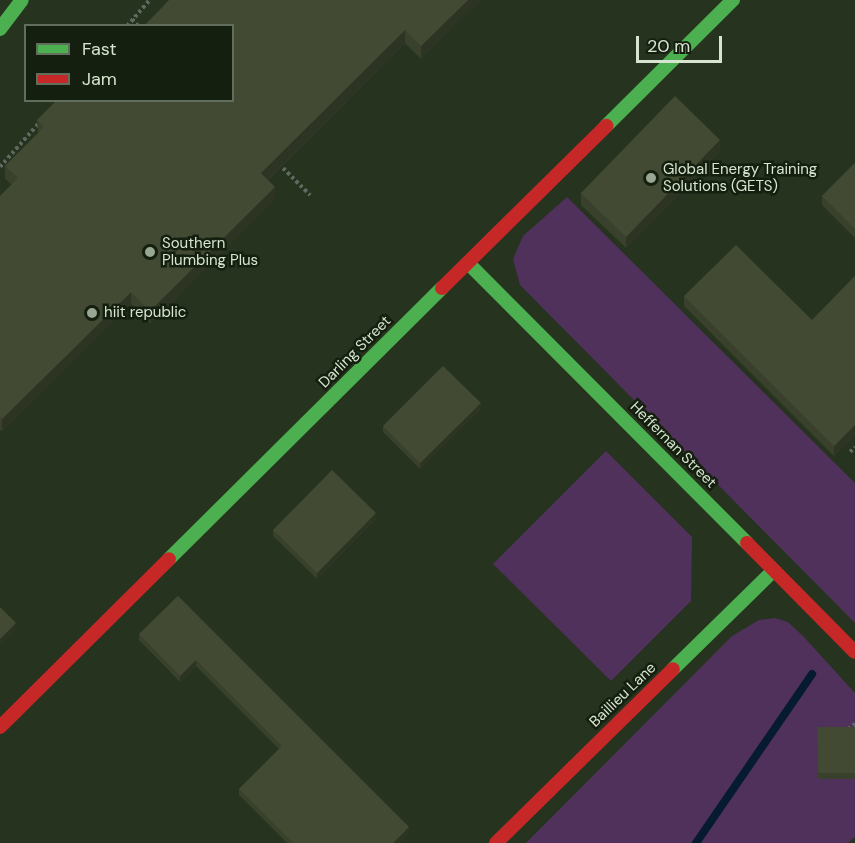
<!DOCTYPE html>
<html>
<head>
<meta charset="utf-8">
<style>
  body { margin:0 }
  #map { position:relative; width:855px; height:843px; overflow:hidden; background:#26331e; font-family:"DM Sans",sans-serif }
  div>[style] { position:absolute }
  .green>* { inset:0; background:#4f315b }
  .stream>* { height:8px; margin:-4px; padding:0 4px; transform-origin:4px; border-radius:4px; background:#061a30 }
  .path>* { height:4px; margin-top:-2px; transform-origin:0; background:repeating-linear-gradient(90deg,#5f695f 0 3px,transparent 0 6px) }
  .fast>* { height:14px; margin:-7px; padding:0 7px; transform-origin:7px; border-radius:7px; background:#4caf50 }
  .jam>* { height:14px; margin:-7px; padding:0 7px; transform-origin:7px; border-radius:7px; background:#c62828 }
  .wall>* { inset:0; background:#39402c }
  .shaded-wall>* { inset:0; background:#2e3424 }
  .building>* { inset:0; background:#424a33 }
  .dots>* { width:16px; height:16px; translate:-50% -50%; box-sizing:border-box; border:3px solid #141f0f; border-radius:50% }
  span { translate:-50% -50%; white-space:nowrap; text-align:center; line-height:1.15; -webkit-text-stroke:5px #141f0f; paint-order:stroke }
  .poi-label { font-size:15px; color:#d6e5cf }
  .left { translate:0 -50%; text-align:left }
  .street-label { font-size:15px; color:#d6e5cf }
  .legend { position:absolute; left:24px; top:24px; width:210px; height:78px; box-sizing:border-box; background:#141f0f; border:2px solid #626e5c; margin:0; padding:8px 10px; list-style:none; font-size:18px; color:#d6e5cf }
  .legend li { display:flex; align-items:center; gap:12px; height:30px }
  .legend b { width:30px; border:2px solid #626e5c }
  .scale { position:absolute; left:636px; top:36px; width:86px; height:27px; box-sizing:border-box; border:3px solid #d6e5cf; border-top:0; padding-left:8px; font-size:18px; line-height:21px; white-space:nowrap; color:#d6e5cf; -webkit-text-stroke:4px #141f0f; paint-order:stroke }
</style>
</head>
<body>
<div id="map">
  <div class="green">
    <i style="clip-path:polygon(567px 197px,855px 483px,855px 623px,520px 285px,513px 259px,523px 236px)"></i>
    <i style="clip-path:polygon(606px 451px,692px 537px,691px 601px,611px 681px,493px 564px)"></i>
    <i style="clip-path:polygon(775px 618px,788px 622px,804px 637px,855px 693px,855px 837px,848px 843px,526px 843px,732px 636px,759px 620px)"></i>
  </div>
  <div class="stream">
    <i style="left:696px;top:843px;width:205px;rotate:-55.5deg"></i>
  </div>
  <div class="path">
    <i style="left:132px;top:19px;width:9px;rotate:49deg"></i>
    <i style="left:127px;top:26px;width:35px;rotate:-49deg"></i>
    <i style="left:279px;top:164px;width:44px;rotate:45deg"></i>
    <i style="left:0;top:167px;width:59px;rotate:-48.4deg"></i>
    <i style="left:850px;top:452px;width:7px;rotate:-45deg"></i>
    <i style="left:848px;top:729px;width:9px;rotate:-36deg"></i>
  </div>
  <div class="fast">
    <i style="left:0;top:29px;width:36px;rotate:-53deg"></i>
    <i style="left:606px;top:126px;width:179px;rotate:-44.8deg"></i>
    <i style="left:468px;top:263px;width:395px;rotate:45.1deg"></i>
    <i style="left:169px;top:559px;width:385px;rotate:-44.8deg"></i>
    <i style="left:673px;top:669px;width:141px;rotate:-44.4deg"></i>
  </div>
  <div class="jam">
    <i style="left:442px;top:288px;width:231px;rotate:-44.6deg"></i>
    <i style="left:747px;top:543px;width:153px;rotate:45.3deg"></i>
    <i style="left:0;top:727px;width:238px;rotate:-44.8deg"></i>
    <i style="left:496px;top:843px;width:248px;rotate:-44.5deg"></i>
  </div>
  <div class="wall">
    <i style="clip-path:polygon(481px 0,421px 59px,405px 43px,268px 180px,275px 199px,150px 324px,131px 304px,2px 431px,0 430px,0 196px,12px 185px,5px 179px,5px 166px,38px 134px,37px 120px,232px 26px)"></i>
    <i style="clip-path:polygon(720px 152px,626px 248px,581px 205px,581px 193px)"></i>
    <i style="clip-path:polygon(855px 163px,855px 238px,822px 205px,822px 196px)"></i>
    <i style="clip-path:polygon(855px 276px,855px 435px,834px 456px,684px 306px,684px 296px,812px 320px)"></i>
    <i style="clip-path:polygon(481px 409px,420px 469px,383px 432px,383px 426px)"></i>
    <i style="clip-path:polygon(376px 519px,317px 579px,273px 536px,273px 530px)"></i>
    <i style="clip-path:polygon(178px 596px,409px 833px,399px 843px,287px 843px,239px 795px,239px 789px,279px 749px,196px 666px,180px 682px,139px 640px,139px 634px)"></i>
    <i style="clip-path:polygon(817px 727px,855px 727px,855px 779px,818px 779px)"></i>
  </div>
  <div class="shaded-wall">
    <i style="clip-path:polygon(468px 0,481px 0,421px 59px,421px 46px)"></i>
    <i style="clip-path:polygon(405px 30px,405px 43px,261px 186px,261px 173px)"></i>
    <i style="clip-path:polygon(720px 140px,720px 152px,626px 248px,626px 237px)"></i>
    <i style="clip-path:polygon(275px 187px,275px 199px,150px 324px,150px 311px)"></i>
    <i style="clip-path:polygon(131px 292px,131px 304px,2px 431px,2px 419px)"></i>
    <i style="clip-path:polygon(481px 403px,481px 409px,420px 469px,420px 463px)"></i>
    <i style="clip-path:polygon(855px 425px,855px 435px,834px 456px,834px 446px)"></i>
    <i style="clip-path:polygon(376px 513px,376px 519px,317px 579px,317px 573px)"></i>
    <i style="clip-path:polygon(16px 623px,16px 629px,0 645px,0 639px)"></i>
    <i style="clip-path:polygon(196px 660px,196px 666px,180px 682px,180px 676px)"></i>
    <i style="clip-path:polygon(409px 827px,409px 833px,399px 843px,393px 843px)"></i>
  </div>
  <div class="building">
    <i style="clip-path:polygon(169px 0,468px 0,421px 46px,405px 30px,261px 173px,275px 187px,150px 311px,131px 292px,2px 419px,0 417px,0 196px,18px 178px,5px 166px,44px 127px,37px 120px,57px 100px,232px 100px,232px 26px,144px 26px)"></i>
    <i style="clip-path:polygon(675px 96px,720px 140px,626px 237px,581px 193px)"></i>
    <i style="clip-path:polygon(855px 163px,855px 229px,822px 196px)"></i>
    <i style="clip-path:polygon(736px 245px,812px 320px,855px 276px,855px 425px,834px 446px,684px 296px)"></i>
    <i style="clip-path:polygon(443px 366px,481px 403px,420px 463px,383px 426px)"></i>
    <i style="clip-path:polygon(332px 470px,376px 513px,317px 573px,273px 530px)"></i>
    <i style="clip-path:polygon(178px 596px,409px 827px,393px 843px,293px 843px,239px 789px,282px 746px,196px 660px,180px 676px,139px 634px)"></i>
    <i style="clip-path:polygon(0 607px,16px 623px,0 639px)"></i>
    <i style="clip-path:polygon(817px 727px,855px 727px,855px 773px,818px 773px)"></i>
  </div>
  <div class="dots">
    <i style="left:651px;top:178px;background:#98a791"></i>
    <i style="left:150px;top:252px;background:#98a791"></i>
    <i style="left:92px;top:313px;background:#98a791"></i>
  </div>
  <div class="poi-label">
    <span class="left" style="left:663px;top:178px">Global Energy Training<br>Solutions (GETS)</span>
    <span class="left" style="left:162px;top:252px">Southern<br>Plumbing Plus</span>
    <span class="left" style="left:104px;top:313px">hiit republic</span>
  </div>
  <div class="street-label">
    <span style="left:355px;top:352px;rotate:-45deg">Darling Street</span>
    <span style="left:673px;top:445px;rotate:45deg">Heffernan Street</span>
    <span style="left:623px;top:695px;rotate:-44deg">Baillieu Lane</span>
  </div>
  <ul class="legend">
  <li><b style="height:8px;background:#4caf50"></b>Fast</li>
  <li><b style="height:8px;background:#c62828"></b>Jam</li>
  </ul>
  <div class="scale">20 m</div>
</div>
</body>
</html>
